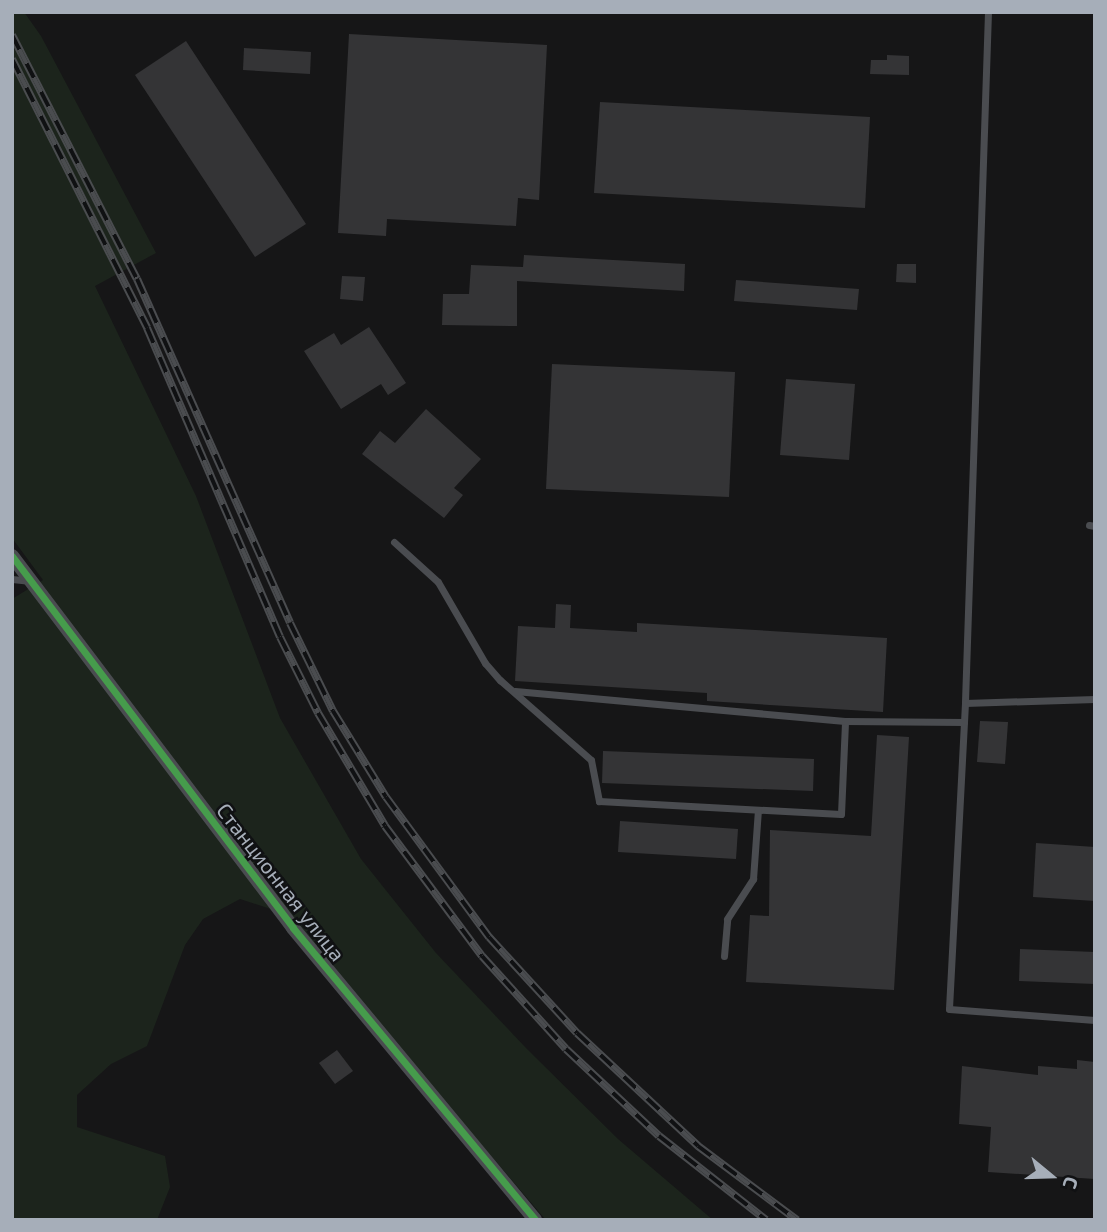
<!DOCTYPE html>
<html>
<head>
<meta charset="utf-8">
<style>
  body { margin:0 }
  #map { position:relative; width:1107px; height:1232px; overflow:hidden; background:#161617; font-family:"Exo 2",sans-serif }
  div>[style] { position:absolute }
  .green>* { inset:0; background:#1c241c }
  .building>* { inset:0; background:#343436 }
  .lane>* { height:7px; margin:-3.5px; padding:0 3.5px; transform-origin:3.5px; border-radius:3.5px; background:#4a4c50 }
  .street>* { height:14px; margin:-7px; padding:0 7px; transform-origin:7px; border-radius:7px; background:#4a4c50 }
  .rail>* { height:8px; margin-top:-4px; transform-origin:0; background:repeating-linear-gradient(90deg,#101113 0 16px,#4a4c4f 0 32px); box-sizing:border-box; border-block:2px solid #4a4c4f }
  .cycleway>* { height:7px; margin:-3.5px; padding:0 3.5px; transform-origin:3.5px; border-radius:3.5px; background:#469c4c }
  span { translate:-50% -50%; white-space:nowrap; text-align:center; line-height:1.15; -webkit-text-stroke:5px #101113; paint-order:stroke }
  .street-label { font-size:21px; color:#a6aeb9 }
  .frame { position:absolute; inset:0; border:14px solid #a6aeb9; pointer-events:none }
  .north { position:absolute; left:1016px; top:1141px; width:70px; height:70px; -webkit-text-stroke:5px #101113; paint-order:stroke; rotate:109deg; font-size:19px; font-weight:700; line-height:28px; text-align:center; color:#a6aeb9 }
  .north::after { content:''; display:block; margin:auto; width:24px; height:32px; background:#a6aeb9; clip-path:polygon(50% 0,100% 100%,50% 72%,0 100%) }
</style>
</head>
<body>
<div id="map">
  <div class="green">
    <i style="clip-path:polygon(12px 12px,24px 12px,41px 36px,156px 253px,95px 286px,196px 496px,280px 718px,361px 859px,436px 953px,527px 1049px,618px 1139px,713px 1220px,546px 1220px,283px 913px,240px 899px,203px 919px,185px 945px,147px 1046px,111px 1064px,77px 1095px,77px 1127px,165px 1156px,170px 1187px,157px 1220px,12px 1220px,12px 599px,43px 580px,12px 538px)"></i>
  </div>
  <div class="building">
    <i style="clip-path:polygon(349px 34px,547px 45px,539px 200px,518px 198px,516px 226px,387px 219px,386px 236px,338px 233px)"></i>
    <i style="clip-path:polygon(186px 41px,306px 224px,255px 257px,135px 75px)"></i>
    <i style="clip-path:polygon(244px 48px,311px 52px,310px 74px,243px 70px)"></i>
    <i style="clip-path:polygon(887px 55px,909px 56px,909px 75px,870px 74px,871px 60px,887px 60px)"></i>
    <i style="clip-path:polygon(600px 102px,870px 117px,865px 208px,594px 193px)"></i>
    <i style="clip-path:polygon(524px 255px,685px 264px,684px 291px,517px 281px,517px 326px,442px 325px,443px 294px,469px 294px,471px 265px,523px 267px)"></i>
    <i style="clip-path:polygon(897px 264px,916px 264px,916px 283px,896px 282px)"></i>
    <i style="clip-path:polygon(342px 276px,365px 277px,363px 301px,340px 299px)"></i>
    <i style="clip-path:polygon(736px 280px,859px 289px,857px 310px,734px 301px)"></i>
    <i style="clip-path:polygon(369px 327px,406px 383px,388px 395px,381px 384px,341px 409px,304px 351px,334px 333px,341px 345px)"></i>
    <i style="clip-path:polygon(552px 364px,735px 372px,729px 497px,546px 489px)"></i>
    <i style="clip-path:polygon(786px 379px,855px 384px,849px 460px,780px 455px)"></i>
    <i style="clip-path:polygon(426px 409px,481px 459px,454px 488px,463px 495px,444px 518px,362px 454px,380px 431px,395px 443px)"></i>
    <i style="clip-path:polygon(556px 604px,571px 605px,570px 628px,637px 632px,637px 623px,887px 638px,883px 712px,707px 701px,707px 693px,515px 681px,518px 626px,555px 628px)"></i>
    <i style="clip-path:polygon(980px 721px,1008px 722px,1005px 764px,977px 762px)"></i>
    <i style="clip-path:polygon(877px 735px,909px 737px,894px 990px,746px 982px,750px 915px,769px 916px,770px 830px,871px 836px)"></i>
    <i style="clip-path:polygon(603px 751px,814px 759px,813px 791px,602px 783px)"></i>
    <i style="clip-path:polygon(620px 821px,738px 829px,736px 859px,618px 852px)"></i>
    <i style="clip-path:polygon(1036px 843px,1095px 847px,1095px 901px,1033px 897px)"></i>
    <i style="clip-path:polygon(1020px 949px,1095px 952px,1095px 984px,1019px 981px)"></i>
    <i style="clip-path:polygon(337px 1050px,353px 1071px,335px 1084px,319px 1063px)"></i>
    <i style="clip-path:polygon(1077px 1060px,1095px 1062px,1095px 1179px,988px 1172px,991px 1127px,959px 1124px,962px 1066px,1038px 1075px,1038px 1066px,1077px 1069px)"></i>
  </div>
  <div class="lane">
    <i style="left:988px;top:12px;width:691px;rotate:91.91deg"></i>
    <i style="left:965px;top:703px;width:306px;rotate:93deg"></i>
    <i style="left:949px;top:1009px;width:146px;rotate:4.3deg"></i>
    <i style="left:1089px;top:525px;width:6px;rotate:9deg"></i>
    <i style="left:394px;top:542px;width:59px;rotate:42.3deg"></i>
    <i style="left:438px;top:582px;width:94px;rotate:59.9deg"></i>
    <i style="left:485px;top:663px;width:23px;rotate:49deg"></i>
    <i style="left:500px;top:680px;width:121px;rotate:41.3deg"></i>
    <i style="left:591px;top:760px;width:42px;rotate:79deg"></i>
    <i style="left:599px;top:801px;width:242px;rotate:3.1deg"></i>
    <i style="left:841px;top:814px;width:93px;rotate:-87.5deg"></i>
    <i style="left:12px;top:579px;width:19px;rotate:6deg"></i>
    <i style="left:515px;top:691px;width:331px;rotate:5.2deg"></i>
    <i style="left:845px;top:721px;width:119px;rotate:0.5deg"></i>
    <i style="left:965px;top:703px;width:130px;rotate:-1.8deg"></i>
    <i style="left:724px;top:956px;width:37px;rotate:-85deg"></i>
    <i style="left:727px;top:919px;width:48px;rotate:-57deg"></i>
    <i style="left:753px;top:879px;width:69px;rotate:-85.9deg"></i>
  </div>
  <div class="street">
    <i style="left:12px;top:556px;width:466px;rotate:52.9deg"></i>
    <i style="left:293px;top:928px;width:379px;rotate:50.3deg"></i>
  </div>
  <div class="rail">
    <i style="left:12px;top:35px;width:274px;rotate:62.9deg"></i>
    <i style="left:137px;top:279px;width:376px;rotate:66deg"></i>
    <i style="left:290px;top:623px;width:98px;rotate:64deg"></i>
    <i style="left:333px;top:711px;width:101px;rotate:58.4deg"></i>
    <i style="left:386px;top:797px;width:174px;rotate:53.7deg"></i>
    <i style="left:489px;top:937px;width:130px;rotate:47.5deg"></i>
    <i style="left:577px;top:1033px;width:166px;rotate:43deg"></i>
    <i style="left:698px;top:1146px;width:124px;rotate:36.8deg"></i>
    <i style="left:12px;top:59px;width:301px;rotate:63.3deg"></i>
    <i style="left:147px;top:328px;width:336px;rotate:66.7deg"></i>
    <i style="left:280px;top:637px;width:85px;rotate:63.4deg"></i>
    <i style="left:318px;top:713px;width:131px;rotate:59.3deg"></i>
    <i style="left:385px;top:826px;width:162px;rotate:53.3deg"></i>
    <i style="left:482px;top:956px;width:125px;rotate:47.9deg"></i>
    <i style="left:566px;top:1049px;width:127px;rotate:43.1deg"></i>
    <i style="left:659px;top:1136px;width:136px;rotate:38.1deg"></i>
  </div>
  <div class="cycleway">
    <i style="left:12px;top:556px;width:466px;rotate:52.9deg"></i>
    <i style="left:293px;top:928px;width:379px;rotate:50.3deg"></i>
  </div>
  <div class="street-label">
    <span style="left:281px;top:882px;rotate:52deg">Станционная улица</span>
  </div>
  <div class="frame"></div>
  <div class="north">С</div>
</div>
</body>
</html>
